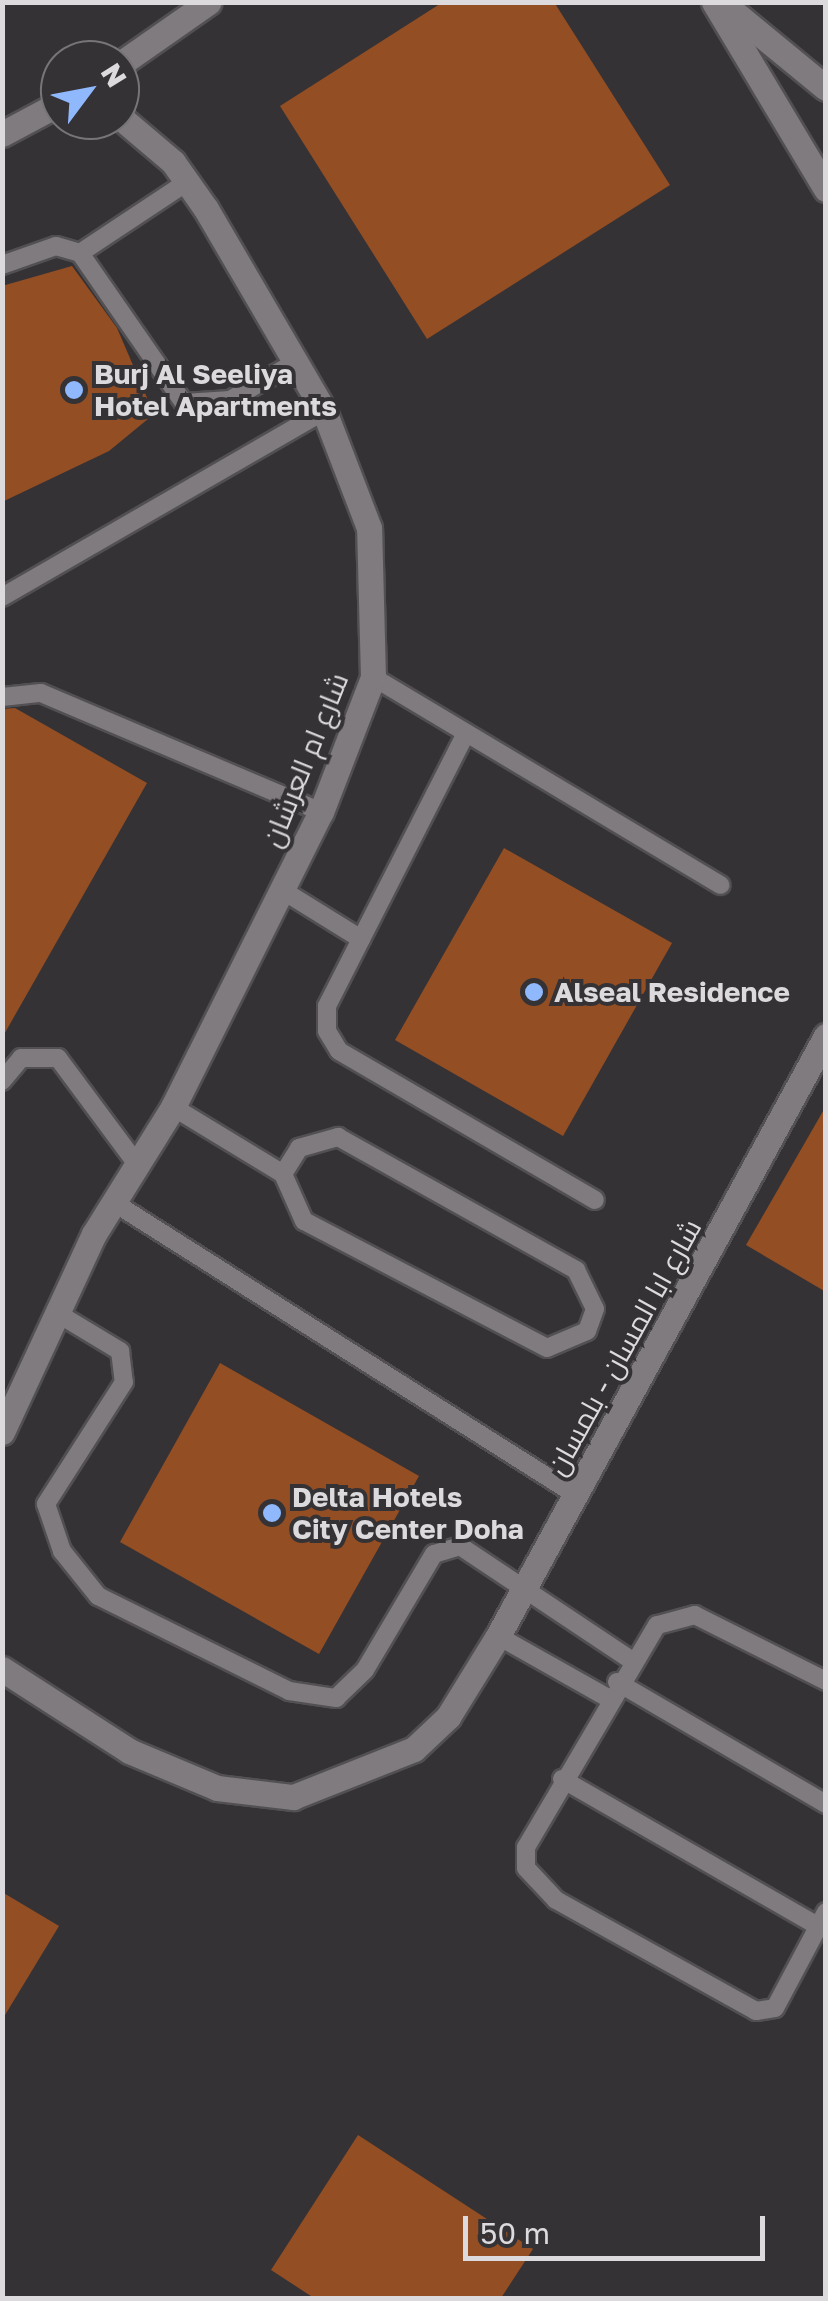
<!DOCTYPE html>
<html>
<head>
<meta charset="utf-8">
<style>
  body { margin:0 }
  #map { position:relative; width:828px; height:2301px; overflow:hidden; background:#353235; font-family:"Golos Text",Cairo,sans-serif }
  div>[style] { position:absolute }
  .building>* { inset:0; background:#944e23 }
  .roads { filter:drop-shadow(2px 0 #525052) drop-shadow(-2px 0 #525052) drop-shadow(0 2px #525052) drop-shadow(0 -2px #525052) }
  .service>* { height:18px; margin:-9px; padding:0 9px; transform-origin:9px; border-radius:9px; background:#7f7b7f }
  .minor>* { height:25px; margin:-12.5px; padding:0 12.5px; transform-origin:12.5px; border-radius:12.5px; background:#7f7b7f }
  .dots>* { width:28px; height:28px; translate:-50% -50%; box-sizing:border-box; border:5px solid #353235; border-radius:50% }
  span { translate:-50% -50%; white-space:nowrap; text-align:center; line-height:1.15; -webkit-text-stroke:8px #353235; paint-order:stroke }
  .poi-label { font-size:28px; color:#dcdadc; font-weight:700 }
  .left { translate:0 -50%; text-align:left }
  .street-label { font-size:28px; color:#dcdadc }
  .frame { position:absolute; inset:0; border:5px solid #dcdadc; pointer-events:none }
  .north { position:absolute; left:40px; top:40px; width:100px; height:100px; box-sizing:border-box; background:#353235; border:2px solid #787578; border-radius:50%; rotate:58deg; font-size:28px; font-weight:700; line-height:40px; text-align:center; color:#dcdadc }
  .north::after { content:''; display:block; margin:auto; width:35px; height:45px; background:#90b8fd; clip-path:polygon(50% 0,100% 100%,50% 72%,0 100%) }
  .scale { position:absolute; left:463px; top:2216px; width:302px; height:45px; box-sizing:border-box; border:5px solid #dcdadc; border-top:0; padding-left:12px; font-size:30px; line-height:35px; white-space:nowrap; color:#dcdadc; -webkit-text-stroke:8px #353235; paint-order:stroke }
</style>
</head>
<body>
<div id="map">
  <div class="building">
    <i style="clip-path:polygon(443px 2px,554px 2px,670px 185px,427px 339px,280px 106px)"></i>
    <i style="clip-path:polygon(72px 266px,117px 328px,154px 414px,109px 451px,2px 502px,2px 286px)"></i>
    <i style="clip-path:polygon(15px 708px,147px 783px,2px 1038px,2px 709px)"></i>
    <i style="clip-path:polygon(504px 848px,672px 943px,563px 1136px,395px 1040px)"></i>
    <i style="clip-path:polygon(826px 1106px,826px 1292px,746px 1245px)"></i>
    <i style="clip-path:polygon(220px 1363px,419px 1476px,319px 1654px,120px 1542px)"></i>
    <i style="clip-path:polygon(2px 1892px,59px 1926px,2px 2020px)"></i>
    <i style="clip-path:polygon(358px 2135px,533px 2249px,501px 2298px,314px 2298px,271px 2270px)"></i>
  </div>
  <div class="roads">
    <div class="service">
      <i style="left:80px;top:253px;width:128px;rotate:-33.6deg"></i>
      <i style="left:2px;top:265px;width:57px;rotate:-19.4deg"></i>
      <i style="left:56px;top:246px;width:25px;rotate:16deg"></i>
      <i style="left:80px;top:253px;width:183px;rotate:55.3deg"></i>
      <i style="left:184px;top:403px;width:46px;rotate:-3.7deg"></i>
      <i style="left:230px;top:400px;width:76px;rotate:-29.9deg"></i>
      <i style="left:2px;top:597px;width:372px;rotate:-30deg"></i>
      <i style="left:373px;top:677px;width:405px;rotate:30.9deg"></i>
      <i style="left:2px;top:697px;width:39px;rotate:-6deg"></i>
      <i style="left:41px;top:693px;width:304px;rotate:23deg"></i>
      <i style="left:464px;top:737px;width:302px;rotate:117deg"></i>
      <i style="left:327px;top:1006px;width:25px;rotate:90deg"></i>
      <i style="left:327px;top:1031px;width:23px;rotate:59deg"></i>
      <i style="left:339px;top:1051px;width:296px;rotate:30.2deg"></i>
      <i style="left:282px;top:890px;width:93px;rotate:31.8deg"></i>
      <i style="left:2px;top:1081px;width:30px;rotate:-50deg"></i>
      <i style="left:21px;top:1058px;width:37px"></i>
      <i style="left:58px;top:1058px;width:131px;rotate:53.4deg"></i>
      <i style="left:173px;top:1107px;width:129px;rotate:31.3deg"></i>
      <i style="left:338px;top:1137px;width:273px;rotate:29.2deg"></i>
      <i style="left:576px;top:1270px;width:43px;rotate:64deg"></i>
      <i style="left:595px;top:1309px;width:23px;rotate:110deg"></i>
      <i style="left:587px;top:1331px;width:43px;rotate:157deg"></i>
      <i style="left:547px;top:1348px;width:274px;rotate:-152.4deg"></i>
      <i style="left:304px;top:1221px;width:51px;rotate:-114.1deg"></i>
      <i style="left:283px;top:1174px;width:31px;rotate:-58deg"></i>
      <i style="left:299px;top:1148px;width:41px;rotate:-15.8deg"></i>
      <i style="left:113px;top:1202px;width:548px;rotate:32.33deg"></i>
      <i style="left:57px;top:1313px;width:74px;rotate:31.1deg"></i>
      <i style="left:120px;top:1351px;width:31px;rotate:83deg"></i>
      <i style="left:124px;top:1382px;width:145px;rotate:122.6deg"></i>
      <i style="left:46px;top:1504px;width:50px;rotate:71.2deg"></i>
      <i style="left:62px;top:1551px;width:58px;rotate:51.3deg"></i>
      <i style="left:98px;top:1596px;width:213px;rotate:26.4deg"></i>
      <i style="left:289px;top:1691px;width:48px;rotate:8.5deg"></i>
      <i style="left:336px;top:1698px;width:40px;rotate:-44deg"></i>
      <i style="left:365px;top:1670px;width:135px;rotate:-59.3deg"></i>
      <i style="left:434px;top:1554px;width:27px;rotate:-17deg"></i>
      <i style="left:460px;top:1546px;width:206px;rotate:33.7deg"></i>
      <i style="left:498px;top:1636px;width:126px;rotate:29.4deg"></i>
      <i style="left:826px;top:1681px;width:147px;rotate:-153.3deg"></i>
      <i style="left:695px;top:1615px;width:39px;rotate:165deg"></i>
      <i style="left:657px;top:1625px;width:258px;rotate:120.5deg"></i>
      <i style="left:526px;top:1847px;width:21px;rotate:90deg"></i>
      <i style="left:526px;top:1868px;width:44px;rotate:46.8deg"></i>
      <i style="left:556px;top:1900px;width:229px;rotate:29deg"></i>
      <i style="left:756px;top:2011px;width:19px;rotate:-9deg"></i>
      <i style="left:775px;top:2008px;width:109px;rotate:-62deg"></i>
      <i style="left:617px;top:1682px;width:242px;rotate:30.3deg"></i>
      <i style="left:562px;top:1779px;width:295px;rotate:29.9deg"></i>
    </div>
    <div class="minor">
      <i style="left:714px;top:2px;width:218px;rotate:59.1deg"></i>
      <i style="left:726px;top:6px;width:129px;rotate:39.4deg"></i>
      <i style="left:120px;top:64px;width:108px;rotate:-34.9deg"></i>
      <i style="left:2px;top:134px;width:66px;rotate:-28.1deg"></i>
      <i style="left:2px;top:1432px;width:218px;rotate:-65.1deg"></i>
      <i style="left:94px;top:1234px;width:150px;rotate:-58.1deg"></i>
      <i style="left:173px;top:1107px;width:330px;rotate:-63.4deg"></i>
      <i style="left:321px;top:812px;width:145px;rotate:-68.9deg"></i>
      <i style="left:373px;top:677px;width:149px;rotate:-91.5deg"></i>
      <i style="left:369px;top:528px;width:125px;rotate:-111deg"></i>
      <i style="left:324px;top:411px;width:234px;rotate:-120.3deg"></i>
      <i style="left:206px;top:209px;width:57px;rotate:-125.1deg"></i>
      <i style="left:173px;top:162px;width:70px;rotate:-139.7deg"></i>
      <i style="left:2px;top:1669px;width:151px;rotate:32.8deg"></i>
      <i style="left:129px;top:1751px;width:95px;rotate:22.8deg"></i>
      <i style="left:217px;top:1788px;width:77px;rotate:6.8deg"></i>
      <i style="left:293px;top:1797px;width:130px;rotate:-21.6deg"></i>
      <i style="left:414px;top:1749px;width:47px;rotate:-43.3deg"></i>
      <i style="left:448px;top:1717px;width:95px;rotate:-58.3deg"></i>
      <i style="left:498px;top:1636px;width:684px;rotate:-61.34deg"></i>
    </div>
  </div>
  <div class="dots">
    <i style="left:74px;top:390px;background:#90b8fd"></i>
    <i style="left:534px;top:992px;background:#90b8fd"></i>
    <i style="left:272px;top:1513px;background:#90b8fd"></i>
  </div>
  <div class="poi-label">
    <span class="left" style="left:94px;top:390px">Burj Al Seeliya<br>Hotel Apartments</span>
    <span class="left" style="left:554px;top:992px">Alseal Residence</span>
    <span class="left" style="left:292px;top:1513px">Delta Hotels<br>City Center Doha</span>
  </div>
  <div class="street-label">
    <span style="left:305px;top:760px;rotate:-68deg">شارع ام العرشان</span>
    <span style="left:624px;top:1347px;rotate:-61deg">شارع ابا المسان - بلمسان</span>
  </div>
  <div class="frame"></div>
  <div class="north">N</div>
  <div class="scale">50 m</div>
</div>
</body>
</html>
